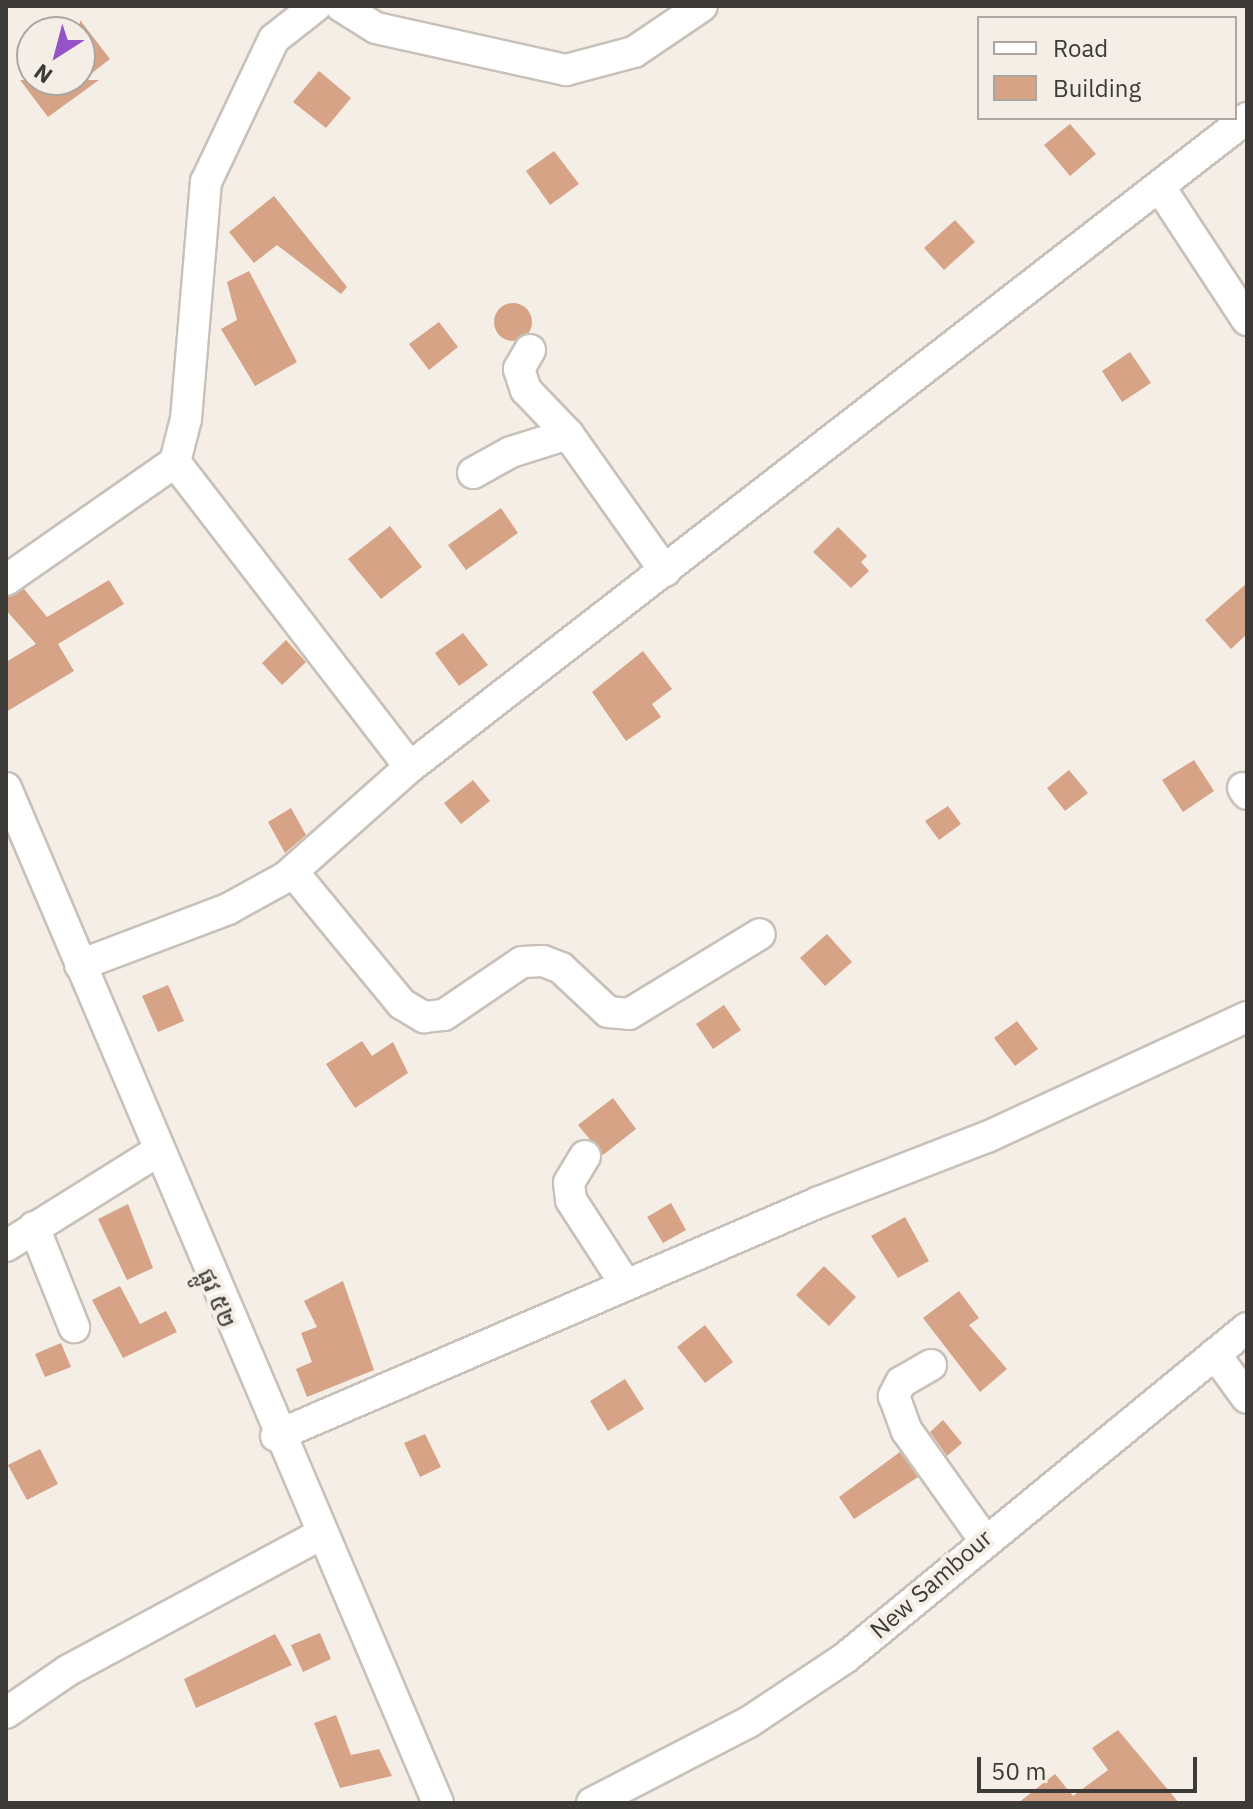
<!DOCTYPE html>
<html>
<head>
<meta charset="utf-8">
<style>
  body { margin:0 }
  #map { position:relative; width:1253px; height:1809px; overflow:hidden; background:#f4eee6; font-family:"IBM Plex Sans","Noto Sans Khmer",sans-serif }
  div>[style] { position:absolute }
  .building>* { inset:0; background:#d6a387 }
  .round { border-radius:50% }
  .roads { filter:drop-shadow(2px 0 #c7c1b9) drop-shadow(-2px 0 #c7c1b9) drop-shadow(0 2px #c7c1b9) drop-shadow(0 -2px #c7c1b9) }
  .minor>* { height:30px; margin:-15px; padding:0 15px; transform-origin:15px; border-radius:15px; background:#fff }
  span { translate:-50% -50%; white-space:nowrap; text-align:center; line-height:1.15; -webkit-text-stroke:8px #f4eee6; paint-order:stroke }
  .street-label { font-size:24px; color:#3d3b37 }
  .frame { position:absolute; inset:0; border:8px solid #3d3b37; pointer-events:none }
  .legend { position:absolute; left:977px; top:16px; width:260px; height:104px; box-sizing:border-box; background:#f4eee6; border:2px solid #aba6a0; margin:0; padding:10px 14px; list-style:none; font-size:24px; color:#3d3b37 }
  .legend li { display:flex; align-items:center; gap:16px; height:40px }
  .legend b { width:40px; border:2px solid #aba6a0 }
  .north { position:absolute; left:16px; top:16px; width:80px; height:80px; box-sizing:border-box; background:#f4eee6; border:2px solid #aba6a0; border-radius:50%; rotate:216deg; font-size:22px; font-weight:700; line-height:32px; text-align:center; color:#3d3b37 }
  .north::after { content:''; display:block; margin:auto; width:28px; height:36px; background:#9652c7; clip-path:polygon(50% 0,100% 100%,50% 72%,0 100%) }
  .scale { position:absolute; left:977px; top:1757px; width:220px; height:36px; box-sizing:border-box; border:4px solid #3d3b37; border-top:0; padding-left:10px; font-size:24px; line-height:28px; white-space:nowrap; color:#3d3b37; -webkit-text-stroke:6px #f4eee6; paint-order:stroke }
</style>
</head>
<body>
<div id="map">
  <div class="building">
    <i style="clip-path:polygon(80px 20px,110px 59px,83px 80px,99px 80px,48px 117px,20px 80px,80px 80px)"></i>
    <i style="clip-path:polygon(319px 71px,351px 98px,326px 128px,293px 102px)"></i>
    <i style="clip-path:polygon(1070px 124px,1096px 154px,1070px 176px,1044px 145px)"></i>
    <i style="clip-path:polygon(554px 151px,579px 184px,550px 205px,526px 171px)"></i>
    <i style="clip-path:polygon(274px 196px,347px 287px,341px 294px,277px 245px,254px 263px,229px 232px)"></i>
    <i style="clip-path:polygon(955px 220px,975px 242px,944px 270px,924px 248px)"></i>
    <i style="clip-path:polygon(249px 271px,297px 362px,255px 386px,221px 329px,237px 320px,227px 282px)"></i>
    <i class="round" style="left:494px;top:303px;width:38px;height:38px"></i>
    <i style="clip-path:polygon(439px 322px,458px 347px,429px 370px,409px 344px)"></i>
    <i style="clip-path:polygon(1130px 352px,1151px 383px,1122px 402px,1102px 371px)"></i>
    <i style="clip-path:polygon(501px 508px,518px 533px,466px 570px,448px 545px)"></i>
    <i style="clip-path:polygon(390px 526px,422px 567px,381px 599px,348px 559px)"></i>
    <i style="clip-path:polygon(838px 527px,867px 556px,861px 562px,869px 571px,851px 588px,813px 552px)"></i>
    <i style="clip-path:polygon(109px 580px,124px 604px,58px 644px,74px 671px,6px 712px,6px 662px,36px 644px,6px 610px,6px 598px,24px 589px,47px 617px)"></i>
    <i style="clip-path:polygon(1247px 583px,1247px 634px,1231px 649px,1205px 620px)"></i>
    <i style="clip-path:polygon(463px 633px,488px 665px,459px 686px,435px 653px)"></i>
    <i style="clip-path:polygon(286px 640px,306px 662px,282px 685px,262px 663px)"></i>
    <i style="clip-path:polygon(643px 651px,672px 689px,652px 704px,661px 717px,626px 741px,592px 692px)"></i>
    <i style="clip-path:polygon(1194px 760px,1214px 791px,1183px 812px,1162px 780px)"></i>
    <i style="clip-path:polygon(1069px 770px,1088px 793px,1065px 811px,1047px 788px)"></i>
    <i style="clip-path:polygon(473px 780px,490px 801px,461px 824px,444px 803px)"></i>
    <i style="clip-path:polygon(948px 806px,961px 824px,939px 840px,925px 821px)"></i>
    <i style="clip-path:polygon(291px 808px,306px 835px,285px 853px,268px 822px)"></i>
    <i style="clip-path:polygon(827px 934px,852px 962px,825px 986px,800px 958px)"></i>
    <i style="clip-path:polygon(168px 985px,184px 1021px,158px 1032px,142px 996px)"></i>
    <i style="clip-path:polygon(724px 1005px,741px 1030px,713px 1049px,696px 1024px)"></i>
    <i style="clip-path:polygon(1017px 1021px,1038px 1049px,1015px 1066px,994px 1038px)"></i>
    <i style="clip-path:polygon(362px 1041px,372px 1056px,393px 1042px,408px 1073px,355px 1108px,326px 1064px)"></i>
    <i style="clip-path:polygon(613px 1098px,636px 1129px,603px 1155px,578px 1125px)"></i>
    <i style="clip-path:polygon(671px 1203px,686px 1230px,663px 1243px,647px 1217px)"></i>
    <i style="clip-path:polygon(128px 1204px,153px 1268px,127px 1280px,98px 1219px)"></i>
    <i style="clip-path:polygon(905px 1217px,929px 1261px,898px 1278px,871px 1236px)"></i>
    <i style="clip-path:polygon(824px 1266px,856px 1297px,829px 1326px,796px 1295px)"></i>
    <i style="clip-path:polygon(343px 1281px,374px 1370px,307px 1397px,296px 1369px,312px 1362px,301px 1333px,317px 1327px,304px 1301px)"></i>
    <i style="clip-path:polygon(120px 1286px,140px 1324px,166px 1311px,177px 1332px,123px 1358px,92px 1300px)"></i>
    <i style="clip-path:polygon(959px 1291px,979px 1318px,969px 1325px,1007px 1369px,980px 1392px,923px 1318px)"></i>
    <i style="clip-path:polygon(705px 1325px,733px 1362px,705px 1383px,677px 1347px)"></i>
    <i style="clip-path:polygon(61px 1343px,71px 1367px,45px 1377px,35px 1354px)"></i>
    <i style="clip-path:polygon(625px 1379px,644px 1409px,608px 1431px,590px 1401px)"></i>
    <i style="clip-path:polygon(943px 1420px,962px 1443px,947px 1456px,930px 1432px)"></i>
    <i style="clip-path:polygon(425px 1434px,441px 1467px,420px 1477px,404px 1443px)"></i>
    <i style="clip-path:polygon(40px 1449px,58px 1484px,27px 1500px,8px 1465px)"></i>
    <i style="clip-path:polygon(900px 1452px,918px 1477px,854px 1519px,839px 1497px)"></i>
    <i style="clip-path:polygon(320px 1633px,331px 1659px,303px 1672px,291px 1645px)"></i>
    <i style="clip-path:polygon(275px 1634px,292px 1665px,196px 1708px,184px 1679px)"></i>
    <i style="clip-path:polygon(336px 1715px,351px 1755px,379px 1749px,392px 1776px,340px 1788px,314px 1723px)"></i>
    <i style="clip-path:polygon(1118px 1730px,1179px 1803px,1018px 1803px,1055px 1774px,1073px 1796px,1108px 1770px,1092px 1748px)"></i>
  </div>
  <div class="roads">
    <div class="minor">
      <i style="left:341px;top:6px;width:41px;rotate:32.2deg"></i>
      <i style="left:376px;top:28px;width:195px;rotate:12.5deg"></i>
      <i style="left:566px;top:70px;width:70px;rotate:-14.8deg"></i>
      <i style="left:634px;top:52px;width:82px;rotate:-34.1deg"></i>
      <i style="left:1161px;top:189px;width:157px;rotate:56.7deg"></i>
      <i style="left:530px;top:350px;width:22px;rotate:120deg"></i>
      <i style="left:519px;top:369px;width:22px;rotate:72deg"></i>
      <i style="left:526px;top:390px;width:61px;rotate:46.3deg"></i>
      <i style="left:568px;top:434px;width:168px;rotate:54.7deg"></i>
      <i style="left:175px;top:462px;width:385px;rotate:52.4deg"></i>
      <i style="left:473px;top:473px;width:43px;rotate:-28.9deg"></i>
      <i style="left:511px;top:452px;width:60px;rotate:-17.5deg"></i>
      <i style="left:6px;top:580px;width:206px;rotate:-34.9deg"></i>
      <i style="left:175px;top:462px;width:44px;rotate:-75.7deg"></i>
      <i style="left:186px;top:419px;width:238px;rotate:-85.2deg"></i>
      <i style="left:206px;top:182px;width:158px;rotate:-64.6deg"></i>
      <i style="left:274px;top:39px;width:53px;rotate:-38.2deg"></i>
      <i style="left:6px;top:788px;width:1103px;rotate:66.94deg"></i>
      <i style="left:1243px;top:788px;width:7px;rotate:56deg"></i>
      <i style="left:293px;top:872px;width:171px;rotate:50.5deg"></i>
      <i style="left:402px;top:1004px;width:26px;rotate:31deg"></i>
      <i style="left:424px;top:1017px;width:20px;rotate:-6deg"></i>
      <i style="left:444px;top:1015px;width:94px;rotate:-34.2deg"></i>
      <i style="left:522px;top:962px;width:21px;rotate:-3deg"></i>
      <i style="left:543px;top:961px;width:19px;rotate:21deg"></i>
      <i style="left:561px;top:968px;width:64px;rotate:43.1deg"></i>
      <i style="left:608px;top:1012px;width:21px;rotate:5deg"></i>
      <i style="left:629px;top:1014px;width:153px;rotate:-31.4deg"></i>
      <i style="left:80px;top:965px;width:158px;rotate:-20.7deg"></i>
      <i style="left:228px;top:909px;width:66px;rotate:-28.9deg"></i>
      <i style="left:286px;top:877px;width:166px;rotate:-41.6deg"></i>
      <i style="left:410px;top:767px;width:1059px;rotate:-37.79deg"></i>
      <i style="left:585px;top:1156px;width:31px;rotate:121deg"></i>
      <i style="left:569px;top:1183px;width:17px;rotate:83deg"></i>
      <i style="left:571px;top:1200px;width:101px;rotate:57.1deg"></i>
      <i style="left:34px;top:1227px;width:108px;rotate:68.2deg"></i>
      <i style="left:6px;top:1246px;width:176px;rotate:-32deg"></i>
      <i style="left:1215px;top:1354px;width:54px;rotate:54deg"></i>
      <i style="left:931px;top:1365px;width:34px;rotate:150deg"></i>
      <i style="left:901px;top:1382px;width:16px;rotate:117deg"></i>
      <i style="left:894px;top:1396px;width:37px;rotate:70deg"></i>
      <i style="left:907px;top:1431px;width:131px;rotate:54.6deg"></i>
      <i style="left:276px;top:1436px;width:591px;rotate:-23.31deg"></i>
      <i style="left:819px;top:1202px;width:180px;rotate:-21.2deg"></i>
      <i style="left:987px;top:1137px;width:286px;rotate:-24.8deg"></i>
      <i style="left:6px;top:1713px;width:74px;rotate:-34.5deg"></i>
      <i style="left:67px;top:1671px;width:289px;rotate:-28.3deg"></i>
      <i style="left:592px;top:1803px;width:177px;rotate:-27.3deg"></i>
      <i style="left:749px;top:1722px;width:115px;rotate:-33.7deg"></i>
      <i style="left:845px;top:1658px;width:520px;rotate:-39.38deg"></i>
    </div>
  </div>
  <div class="street-label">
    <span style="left:217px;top:1298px;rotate:67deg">ផ្លូវ ៥២</span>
    <span style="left:931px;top:1584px;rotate:-41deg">New Sambour</span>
  </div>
  <div class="frame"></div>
  <ul class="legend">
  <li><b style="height:10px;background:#fff"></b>Road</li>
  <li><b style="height:22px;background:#d6a387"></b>Building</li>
  </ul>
  <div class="north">N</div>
  <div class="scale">50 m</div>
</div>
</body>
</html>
